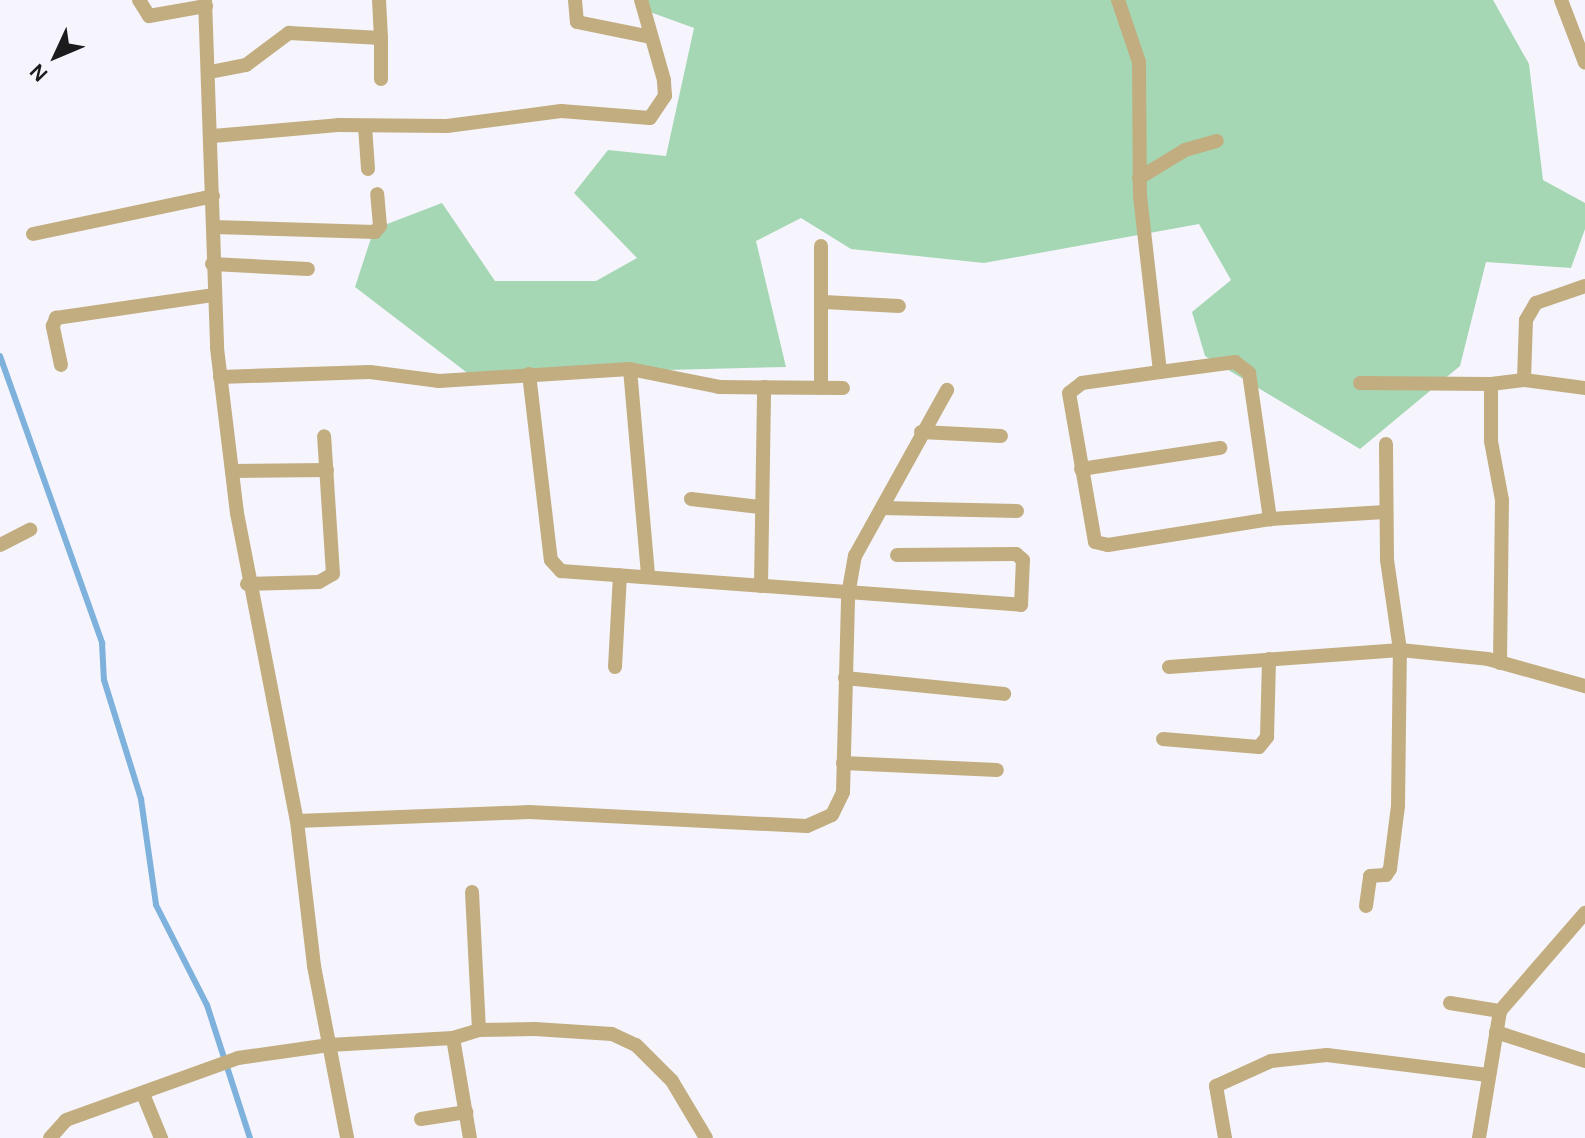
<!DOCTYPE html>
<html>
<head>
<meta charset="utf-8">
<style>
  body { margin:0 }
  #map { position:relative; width:1585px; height:1138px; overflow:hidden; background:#f6f5fd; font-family:Karla,sans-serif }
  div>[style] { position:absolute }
  .green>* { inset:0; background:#a6d7b4 }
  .stream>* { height:6px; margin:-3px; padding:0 3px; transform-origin:3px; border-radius:3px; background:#7eb2dd }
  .street>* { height:14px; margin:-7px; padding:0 7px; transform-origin:7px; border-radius:7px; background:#c2ad80 }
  span { translate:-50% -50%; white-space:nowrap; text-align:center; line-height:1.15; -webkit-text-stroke:6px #f6f5fd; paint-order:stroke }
  .north { position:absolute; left:16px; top:16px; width:80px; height:80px; -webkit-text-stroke:6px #f6f5fd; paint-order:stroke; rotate:226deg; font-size:22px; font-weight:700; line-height:32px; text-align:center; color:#1b1a1d }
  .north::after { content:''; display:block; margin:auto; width:28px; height:36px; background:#1b1a1d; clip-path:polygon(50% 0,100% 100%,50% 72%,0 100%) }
</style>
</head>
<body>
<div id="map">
  <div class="green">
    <i style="clip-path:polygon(640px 0,1493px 0,1529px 64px,1543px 180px,1585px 203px,1585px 229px,1571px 268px,1486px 262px,1460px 366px,1360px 449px,1205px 356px,1192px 312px,1231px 280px,1199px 224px,984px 263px,851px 249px,801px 218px,756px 241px,786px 367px,470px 375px,355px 287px,374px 229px,442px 203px,495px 281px,596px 281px,637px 258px,574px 193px,608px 150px,666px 156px,694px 28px,639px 8px)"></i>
  </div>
  <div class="stream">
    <i style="left:0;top:356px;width:305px;rotate:70.4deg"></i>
    <i style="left:102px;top:643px;width:37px;rotate:87deg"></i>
    <i style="left:104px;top:680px;width:125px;rotate:72.7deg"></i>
    <i style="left:141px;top:799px;width:107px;rotate:81.9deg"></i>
    <i style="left:156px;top:905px;width:112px;rotate:63deg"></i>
    <i style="left:207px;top:1005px;width:140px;rotate:72.1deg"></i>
  </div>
  <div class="street">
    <i style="left:139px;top:0;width:19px;rotate:58deg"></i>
    <i style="left:149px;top:16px;width:58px;rotate:-10deg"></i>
    <i style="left:205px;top:0;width:348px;rotate:88deg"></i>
    <i style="left:217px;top:348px;width:166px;rotate:83.1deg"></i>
    <i style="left:237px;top:513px;width:314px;rotate:79deg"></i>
    <i style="left:297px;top:821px;width:146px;rotate:83.3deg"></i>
    <i style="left:314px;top:966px;width:175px;rotate:79.1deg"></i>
    <i style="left:575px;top:0;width:22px;rotate:85deg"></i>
    <i style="left:577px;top:22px;width:76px;rotate:11.5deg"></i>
    <i style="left:1118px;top:0;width:65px;rotate:71.3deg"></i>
    <i style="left:1139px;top:62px;width:134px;rotate:89.6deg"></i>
    <i style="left:1140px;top:196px;width:177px;rotate:83.5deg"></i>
    <i style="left:1160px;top:372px;width:76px;rotate:-7.6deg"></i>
    <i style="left:1235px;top:362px;width:18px;rotate:38deg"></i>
    <i style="left:1249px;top:373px;width:148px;rotate:81.8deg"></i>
    <i style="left:1561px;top:0;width:67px;rotate:69.1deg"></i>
    <i style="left:381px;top:38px;width:41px;rotate:90deg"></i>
    <i style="left:210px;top:72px;width:37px;rotate:-11deg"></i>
    <i style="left:246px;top:65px;width:54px;rotate:-36.7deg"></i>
    <i style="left:289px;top:33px;width:92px;rotate:3.1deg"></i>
    <i style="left:381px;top:38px;width:38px;rotate:-93deg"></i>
    <i style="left:365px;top:126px;width:43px;rotate:86deg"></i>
    <i style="left:213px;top:136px;width:125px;rotate:-5deg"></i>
    <i style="left:338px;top:125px;width:109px;rotate:0.5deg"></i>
    <i style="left:447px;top:126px;width:115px;rotate:-7.5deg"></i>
    <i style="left:561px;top:111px;width:89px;rotate:4.5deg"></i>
    <i style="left:650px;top:118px;width:27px;rotate:-56deg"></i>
    <i style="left:665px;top:96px;width:16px;rotate:-94deg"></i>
    <i style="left:664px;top:80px;width:83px;rotate:-106deg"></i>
    <i style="left:1139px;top:178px;width:54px;rotate:-31.3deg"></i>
    <i style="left:1185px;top:150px;width:33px;rotate:-16deg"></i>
    <i style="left:213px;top:227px;width:162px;rotate:1.8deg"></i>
    <i style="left:375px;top:232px;width:8px;rotate:-50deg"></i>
    <i style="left:380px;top:226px;width:32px;rotate:-95deg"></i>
    <i style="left:33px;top:234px;width:184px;rotate:-11.9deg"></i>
    <i style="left:821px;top:246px;width:142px;rotate:90deg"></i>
    <i style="left:212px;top:264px;width:96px;rotate:3deg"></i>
    <i style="left:824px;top:302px;width:75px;rotate:3.1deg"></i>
    <i style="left:61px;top:365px;width:40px;rotate:-102deg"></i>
    <i style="left:53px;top:326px;width:9px;rotate:-69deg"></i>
    <i style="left:56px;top:318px;width:160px;rotate:-8.3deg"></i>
    <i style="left:630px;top:369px;width:208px;rotate:85deg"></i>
    <i style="left:1160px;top:372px;width:79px;rotate:172deg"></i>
    <i style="left:1082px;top:383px;width:16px;rotate:142deg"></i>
    <i style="left:1069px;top:393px;width:151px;rotate:80.1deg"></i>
    <i style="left:1095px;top:542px;width:13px;rotate:13deg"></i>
    <i style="left:1108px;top:545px;width:164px;rotate:-9.1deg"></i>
    <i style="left:1270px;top:519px;width:115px;rotate:-3.5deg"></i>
    <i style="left:529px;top:374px;width:187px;rotate:83.3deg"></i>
    <i style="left:551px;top:560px;width:15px;rotate:48deg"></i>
    <i style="left:561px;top:571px;width:461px;rotate:4.2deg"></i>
    <i style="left:1021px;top:605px;width:45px;rotate:-87.5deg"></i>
    <i style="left:1023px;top:560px;width:9px;rotate:-139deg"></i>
    <i style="left:1016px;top:554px;width:119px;rotate:179.5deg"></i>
    <i style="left:220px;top:377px;width:150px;rotate:-1.9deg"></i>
    <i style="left:370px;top:372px;width:70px;rotate:7.4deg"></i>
    <i style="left:439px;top:381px;width:191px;rotate:-3.6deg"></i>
    <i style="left:630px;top:369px;width:91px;rotate:11.4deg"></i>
    <i style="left:719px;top:387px;width:124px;rotate:0.5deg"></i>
    <i style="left:1524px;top:380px;width:62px;rotate:7.5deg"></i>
    <i style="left:1360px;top:383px;width:131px;rotate:0.4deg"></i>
    <i style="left:921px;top:432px;width:80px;rotate:2.9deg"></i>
    <i style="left:1081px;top:469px;width:141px;rotate:-8.6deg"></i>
    <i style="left:232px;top:471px;width:95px;rotate:-0.6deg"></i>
    <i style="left:691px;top:499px;width:69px;rotate:6.6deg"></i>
    <i style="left:882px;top:508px;width:135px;rotate:1.3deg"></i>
    <i style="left:0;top:545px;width:34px;rotate:-27deg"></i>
    <i style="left:247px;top:584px;width:72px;rotate:-1.6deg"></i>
    <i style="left:319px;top:582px;width:16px;rotate:-30deg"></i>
    <i style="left:333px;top:574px;width:138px;rotate:-93.7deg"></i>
    <i style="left:761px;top:586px;width:199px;rotate:-89.1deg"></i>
    <i style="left:1500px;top:663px;width:163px;rotate:-89.3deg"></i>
    <i style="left:1502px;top:500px;width:60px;rotate:-100.6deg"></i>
    <i style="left:1491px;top:441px;width:57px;rotate:-90deg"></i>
    <i style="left:1491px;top:384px;width:33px;rotate:-7deg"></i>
    <i style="left:1524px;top:380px;width:60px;rotate:-88.1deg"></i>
    <i style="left:1526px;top:320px;width:20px;rotate:-60deg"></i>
    <i style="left:1536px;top:303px;width:52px;rotate:-19.1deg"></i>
    <i style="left:615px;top:667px;width:92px;rotate:-86.9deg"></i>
    <i style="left:1169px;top:667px;width:232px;rotate:-4.2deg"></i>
    <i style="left:1400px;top:650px;width:88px;rotate:5.8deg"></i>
    <i style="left:1488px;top:659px;width:101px;rotate:15.6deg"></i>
    <i style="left:845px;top:678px;width:160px;rotate:5.7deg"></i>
    <i style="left:1163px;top:739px;width:96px;rotate:4.8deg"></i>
    <i style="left:1259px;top:747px;width:13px;rotate:-51deg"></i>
    <i style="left:1267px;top:737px;width:78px;rotate:-88.5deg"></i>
    <i style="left:843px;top:763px;width:154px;rotate:2.6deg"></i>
    <i style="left:297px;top:821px;width:232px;rotate:-2.2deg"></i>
    <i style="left:529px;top:812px;width:278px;rotate:2.9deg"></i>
    <i style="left:807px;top:826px;width:27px;rotate:-24deg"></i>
    <i style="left:832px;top:815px;width:25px;rotate:-64deg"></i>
    <i style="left:843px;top:792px;width:197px;rotate:-88.5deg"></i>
    <i style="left:848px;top:595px;width:40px;rotate:-80deg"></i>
    <i style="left:855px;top:556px;width:190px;rotate:-61deg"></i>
    <i style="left:472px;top:892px;width:138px;rotate:87.1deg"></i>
    <i style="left:1366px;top:906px;width:30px;rotate:-82deg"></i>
    <i style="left:1370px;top:876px;width:16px;rotate:-4deg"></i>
    <i style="left:1386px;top:875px;width:7px;rotate:-56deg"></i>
    <i style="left:1390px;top:869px;width:64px;rotate:-82.8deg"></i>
    <i style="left:1398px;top:806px;width:156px;rotate:-89.3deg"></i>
    <i style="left:1400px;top:650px;width:91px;rotate:-98.2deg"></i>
    <i style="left:1387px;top:560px;width:116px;rotate:-90.5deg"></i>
    <i style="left:1450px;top:1003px;width:51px;rotate:9.1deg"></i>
    <i style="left:1496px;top:1032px;width:94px;rotate:18deg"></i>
    <i style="left:453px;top:1038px;width:101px;rotate:80.4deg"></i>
    <i style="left:143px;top:1094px;width:48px;rotate:67.8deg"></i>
    <i style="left:421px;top:1119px;width:46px;rotate:-8.8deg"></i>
    <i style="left:50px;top:1138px;width:24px;rotate:-48deg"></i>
    <i style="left:66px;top:1120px;width:183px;rotate:-19.8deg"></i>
    <i style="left:238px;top:1058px;width:92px;rotate:-8.1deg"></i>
    <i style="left:329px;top:1045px;width:124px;rotate:-3.2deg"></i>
    <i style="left:453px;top:1038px;width:27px;rotate:-17deg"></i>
    <i style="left:479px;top:1030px;width:56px;rotate:-1deg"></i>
    <i style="left:535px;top:1029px;width:77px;rotate:3.7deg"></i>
    <i style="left:612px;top:1034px;width:26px;rotate:25deg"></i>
    <i style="left:636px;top:1045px;width:51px;rotate:45deg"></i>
    <i style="left:672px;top:1081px;width:66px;rotate:59.2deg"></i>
    <i style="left:1225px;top:1138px;width:53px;rotate:-99.8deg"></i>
    <i style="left:1216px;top:1086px;width:60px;rotate:-24.4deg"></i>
    <i style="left:1271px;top:1061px;width:56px;rotate:-6.1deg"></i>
    <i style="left:1327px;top:1055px;width:162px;rotate:7.1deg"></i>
    <i style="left:1479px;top:1138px;width:129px;rotate:-80.6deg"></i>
    <i style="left:1500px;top:1011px;width:130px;rotate:-49.1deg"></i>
  </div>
  <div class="north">N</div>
</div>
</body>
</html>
